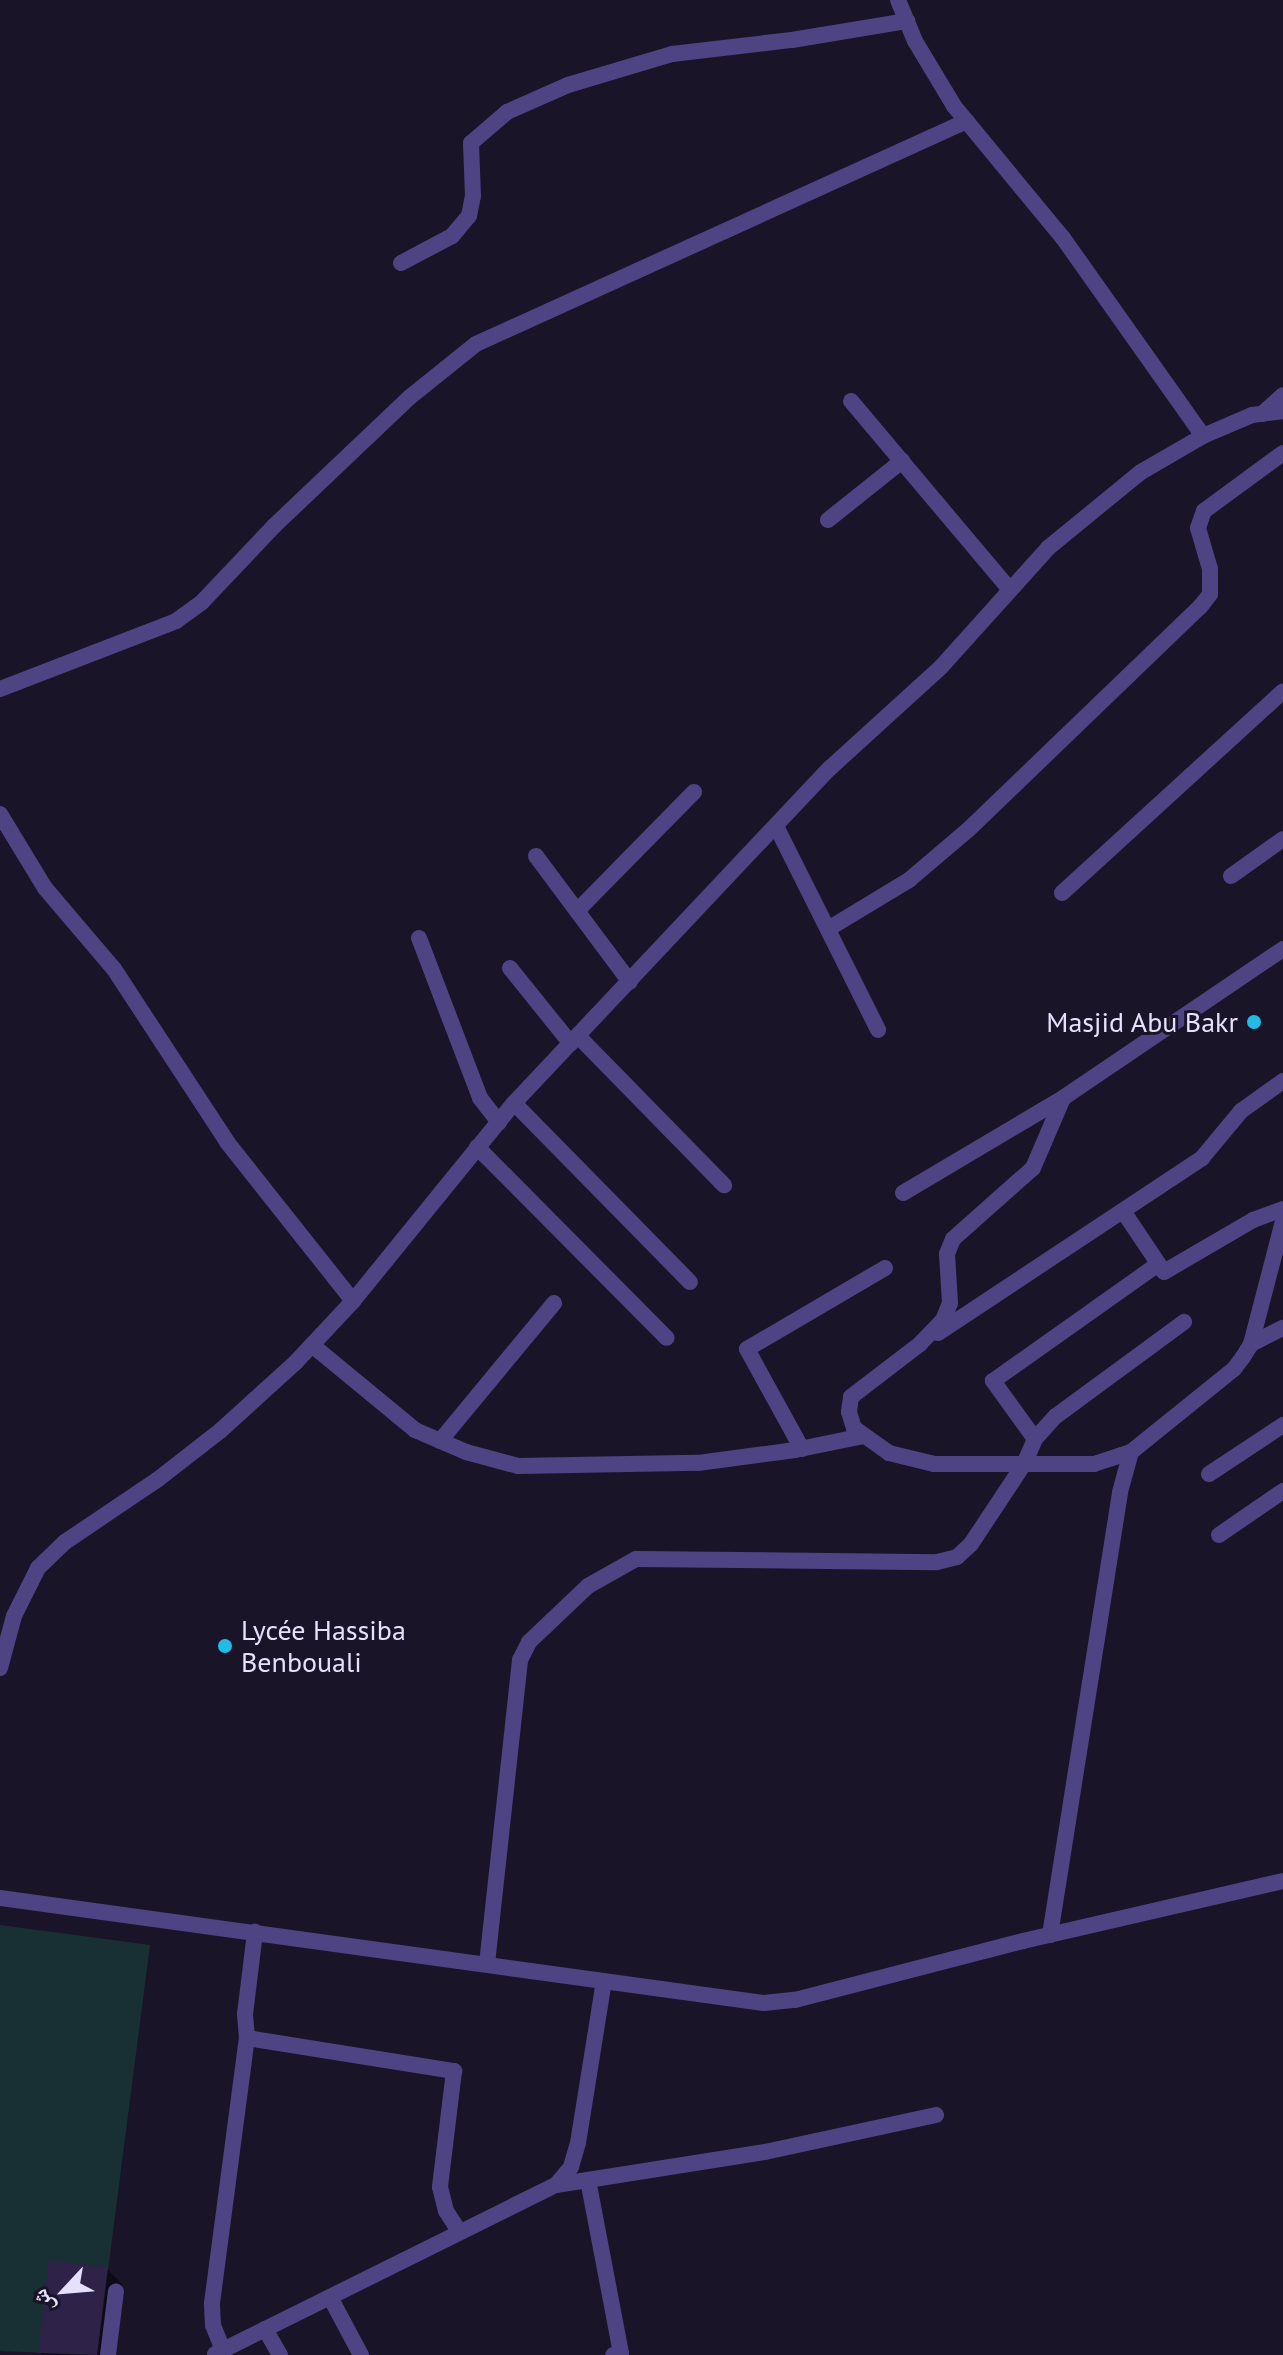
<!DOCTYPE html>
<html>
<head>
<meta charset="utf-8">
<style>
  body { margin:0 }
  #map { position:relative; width:1283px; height:2355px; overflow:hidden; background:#1a1429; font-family:"PT Sans","Noto Naskh Arabic",sans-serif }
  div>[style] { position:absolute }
  .green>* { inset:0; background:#183033 }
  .shadow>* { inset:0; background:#0007 }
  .building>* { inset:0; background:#2e2248 }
  .minor>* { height:16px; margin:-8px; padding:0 8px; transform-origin:8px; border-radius:8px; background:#4e4483 }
  .tertiary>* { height:16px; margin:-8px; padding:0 8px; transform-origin:8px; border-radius:8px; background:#4e4483 }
  .dots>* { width:22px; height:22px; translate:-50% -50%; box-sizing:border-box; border:4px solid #1a1429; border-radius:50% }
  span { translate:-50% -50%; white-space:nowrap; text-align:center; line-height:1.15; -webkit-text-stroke:6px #1a1429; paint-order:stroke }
  .poi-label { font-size:28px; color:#e6e0fc }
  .right { translate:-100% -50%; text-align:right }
  .left { translate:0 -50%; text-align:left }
  .north { position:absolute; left:24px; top:2251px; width:80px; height:80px; -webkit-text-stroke:6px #1a1429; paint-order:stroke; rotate:244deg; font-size:22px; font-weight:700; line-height:32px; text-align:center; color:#e6e0fc }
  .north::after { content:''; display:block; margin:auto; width:28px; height:36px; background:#e6e0fc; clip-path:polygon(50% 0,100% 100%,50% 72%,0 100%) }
</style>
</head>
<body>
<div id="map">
  <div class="green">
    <i style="clip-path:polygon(0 1925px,150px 1945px,97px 2355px,0 2351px)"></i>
  </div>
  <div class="shadow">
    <i style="clip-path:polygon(107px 2269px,122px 2284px,114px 2355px,42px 2355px,40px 2352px)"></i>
  </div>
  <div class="building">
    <i style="clip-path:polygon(49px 2260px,108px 2267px,97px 2355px,38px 2353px)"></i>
  </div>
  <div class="minor">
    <i style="left:898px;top:0;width:44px;rotate:67.5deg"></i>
    <i style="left:915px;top:41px;width:76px;rotate:59deg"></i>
    <i style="left:954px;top:106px;width:171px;rotate:50.5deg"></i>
    <i style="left:1063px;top:238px;width:242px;rotate:54.7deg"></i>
    <i style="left:401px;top:263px;width:58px;rotate:-27.9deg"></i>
    <i style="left:452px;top:236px;width:26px;rotate:-50deg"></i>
    <i style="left:469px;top:216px;width:20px;rotate:-79deg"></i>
    <i style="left:473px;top:196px;width:53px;rotate:-92.2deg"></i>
    <i style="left:471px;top:143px;width:48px;rotate:-40.7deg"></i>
    <i style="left:507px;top:112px;width:67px;rotate:-23.9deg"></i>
    <i style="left:568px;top:85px;width:109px;rotate:-16.6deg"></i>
    <i style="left:672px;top:54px;width:121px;rotate:-6.7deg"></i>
    <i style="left:792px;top:40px;width:117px;rotate:-9.4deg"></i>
    <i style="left:851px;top:401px;width:247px;rotate:49.9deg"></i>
    <i style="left:1262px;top:414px;width:28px;rotate:-42deg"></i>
    <i style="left:828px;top:520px;width:95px;rotate:-38.6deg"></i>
    <i style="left:0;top:689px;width:189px;rotate:-21.1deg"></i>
    <i style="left:176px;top:621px;width:32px;rotate:-36deg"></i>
    <i style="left:202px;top:602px;width:105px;rotate:-46.5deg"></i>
    <i style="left:274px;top:526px;width:187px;rotate:-43.5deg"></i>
    <i style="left:410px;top:397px;width:85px;rotate:-38.8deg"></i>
    <i style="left:476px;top:344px;width:539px;rotate:-24.43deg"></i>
    <i style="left:0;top:814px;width:87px;rotate:58.7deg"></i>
    <i style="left:45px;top:888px;width:106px;rotate:49.6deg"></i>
    <i style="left:114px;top:969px;width:207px;rotate:56.8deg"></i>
    <i style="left:227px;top:1142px;width:203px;rotate:51.6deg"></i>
    <i style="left:776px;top:826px;width:228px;rotate:63.4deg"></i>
    <i style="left:536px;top:856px;width:157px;rotate:53.3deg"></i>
    <i style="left:1231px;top:876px;width:64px;rotate:-35.4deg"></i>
    <i style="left:1062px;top:893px;width:299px;rotate:-42.4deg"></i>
    <i style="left:577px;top:911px;width:167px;rotate:-45.5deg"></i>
    <i style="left:828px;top:929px;width:95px;rotate:-31.2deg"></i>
    <i style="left:909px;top:880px;width:77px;rotate:-40.3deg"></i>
    <i style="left:968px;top:830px;width:322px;rotate:-43.9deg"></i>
    <i style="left:1200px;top:607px;width:16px;rotate:-52deg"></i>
    <i style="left:1210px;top:594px;width:25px;rotate:-90deg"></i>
    <i style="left:1210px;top:569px;width:43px;rotate:-106.3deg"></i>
    <i style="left:1198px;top:528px;width:18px;rotate:-71deg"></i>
    <i style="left:1204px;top:511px;width:98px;rotate:-36.3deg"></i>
    <i style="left:419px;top:938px;width:171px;rotate:69.1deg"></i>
    <i style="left:480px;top:1098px;width:31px;rotate:52deg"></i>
    <i style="left:1283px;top:949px;width:266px;rotate:145.9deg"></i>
    <i style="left:1063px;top:1098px;width:76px;rotate:113.2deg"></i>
    <i style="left:1033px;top:1168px;width:107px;rotate:138.4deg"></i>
    <i style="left:953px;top:1239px;width:16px;rotate:112deg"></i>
    <i style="left:947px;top:1254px;width:49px;rotate:86.5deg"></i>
    <i style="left:950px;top:1303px;width:18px;rotate:112deg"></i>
    <i style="left:943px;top:1320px;width:33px;rotate:134deg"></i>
    <i style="left:920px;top:1344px;width:87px;rotate:142.5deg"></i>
    <i style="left:851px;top:1397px;width:15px;rotate:98deg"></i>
    <i style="left:849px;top:1412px;width:17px;rotate:73deg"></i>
    <i style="left:854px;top:1428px;width:43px;rotate:35.5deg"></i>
    <i style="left:889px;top:1453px;width:46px;rotate:13.7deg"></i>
    <i style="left:934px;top:1464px;width:160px"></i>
    <i style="left:1094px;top:1464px;width:39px;rotate:-18deg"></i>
    <i style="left:1131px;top:1452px;width:132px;rotate:-38.9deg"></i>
    <i style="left:1234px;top:1369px;width:15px;rotate:-53deg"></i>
    <i style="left:1243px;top:1357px;width:15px;rotate:-58deg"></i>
    <i style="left:1251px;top:1344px;width:127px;rotate:-75.4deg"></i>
    <i style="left:510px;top:968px;width:97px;rotate:51.2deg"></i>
    <i style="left:578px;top:1036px;width:209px;rotate:45.6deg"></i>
    <i style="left:514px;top:1103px;width:251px;rotate:45.5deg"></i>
    <i style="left:477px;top:1147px;width:269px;rotate:45.2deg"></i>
    <i style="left:903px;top:1193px;width:186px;rotate:-30.7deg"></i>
    <i style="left:1123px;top:1211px;width:73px;rotate:56.1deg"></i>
    <i style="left:1164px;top:1272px;width:103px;rotate:-30.3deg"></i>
    <i style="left:1253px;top:1220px;width:32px;rotate:-20deg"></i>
    <i style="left:938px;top:1333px;width:317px;rotate:-33.5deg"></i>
    <i style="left:1202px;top:1158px;width:61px;rotate:-50.3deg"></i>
    <i style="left:1241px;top:1111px;width:52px;rotate:-35.5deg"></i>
    <i style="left:1251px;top:1344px;width:36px;rotate:-27deg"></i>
    <i style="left:312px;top:1345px;width:134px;rotate:39.5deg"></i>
    <i style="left:415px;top:1430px;width:56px;rotate:23.3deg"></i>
    <i style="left:466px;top:1452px;width:54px;rotate:15.1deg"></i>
    <i style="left:518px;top:1466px;width:180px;rotate:-1deg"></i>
    <i style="left:698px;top:1463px;width:98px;rotate:-7.6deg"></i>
    <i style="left:795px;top:1450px;width:69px;rotate:-11.6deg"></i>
    <i style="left:1035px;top:1439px;width:72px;rotate:-125.9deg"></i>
    <i style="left:993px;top:1381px;width:202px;rotate:-35.3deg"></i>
    <i style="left:440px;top:1441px;width:179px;rotate:-50.4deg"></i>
    <i style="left:802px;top:1449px;width:114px;rotate:-118.8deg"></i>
    <i style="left:747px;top:1349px;width:160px;rotate:-30.4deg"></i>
    <i style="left:1209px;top:1474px;width:89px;rotate:-33.5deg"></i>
    <i style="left:1219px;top:1535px;width:78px;rotate:-34.5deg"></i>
    <i style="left:0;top:1668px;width:54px;rotate:-74.9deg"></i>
    <i style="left:14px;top:1616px;width:54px;rotate:-63.4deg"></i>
    <i style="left:38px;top:1568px;width:37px;rotate:-44deg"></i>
    <i style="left:65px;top:1542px;width:111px;rotate:-34deg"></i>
    <i style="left:157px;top:1480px;width:80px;rotate:-37.9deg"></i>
    <i style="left:220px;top:1431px;width:101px;rotate:-42.2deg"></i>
    <i style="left:295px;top:1363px;width:85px;rotate:-46.9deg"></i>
    <i style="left:353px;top:1301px;width:255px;rotate:-50.9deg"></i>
    <i style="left:514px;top:1103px;width:459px;rotate:-46.7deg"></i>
    <i style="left:829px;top:769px;width:151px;rotate:-42.3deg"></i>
    <i style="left:941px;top:667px;width:160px;rotate:-48deg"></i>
    <i style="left:1048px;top:548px;width:120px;rotate:-39.3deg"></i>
    <i style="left:1141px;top:472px;width:72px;rotate:-30.1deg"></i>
    <i style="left:1203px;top:436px;width:53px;rotate:-23.2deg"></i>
    <i style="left:1252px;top:415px;width:31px;rotate:-7deg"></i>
    <i style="left:1050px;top:1935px;width:448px;rotate:-81deg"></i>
    <i style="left:1120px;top:1492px;width:41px;rotate:-74.6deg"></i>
    <i style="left:487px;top:1964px;width:306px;rotate:-83.8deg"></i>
    <i style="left:520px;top:1660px;width:20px;rotate:-63deg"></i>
    <i style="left:529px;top:1642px;width:81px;rotate:-43.5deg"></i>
    <i style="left:588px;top:1586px;width:55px;rotate:-29.4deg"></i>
    <i style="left:636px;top:1559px;width:301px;rotate:0.6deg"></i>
    <i style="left:937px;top:1562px;width:21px;rotate:-14deg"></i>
    <i style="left:957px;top:1557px;width:19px;rotate:-43deg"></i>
    <i style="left:971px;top:1544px;width:96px;rotate:-56.5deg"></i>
    <i style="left:1024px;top:1464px;width:27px;rotate:-66deg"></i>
    <i style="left:1035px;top:1439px;width:31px;rotate:-48deg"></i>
    <i style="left:1056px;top:1416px;width:159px;rotate:-36.3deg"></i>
    <i style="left:247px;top:2038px;width:24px;rotate:-95deg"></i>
    <i style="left:245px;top:2014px;width:83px;rotate:-83deg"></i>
    <i style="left:588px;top:2180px;width:176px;rotate:79.2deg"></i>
    <i style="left:621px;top:2353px;width:8px;rotate:166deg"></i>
    <i style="left:556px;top:2185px;width:212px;rotate:-9deg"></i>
    <i style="left:765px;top:2152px;width:175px;rotate:-12.2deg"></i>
    <i style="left:330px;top:2297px;width:66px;rotate:61.9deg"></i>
    <i style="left:265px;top:2329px;width:30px;rotate:60deg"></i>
    <i style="left:223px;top:2350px;width:27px;rotate:-112deg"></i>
    <i style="left:213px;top:2325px;width:22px;rotate:-93deg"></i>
    <i style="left:212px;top:2303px;width:267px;rotate:-82.5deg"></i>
    <i style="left:247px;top:2038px;width:210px;rotate:9.1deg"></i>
    <i style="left:454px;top:2071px;width:117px;rotate:96.9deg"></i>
    <i style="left:440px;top:2187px;width:25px;rotate:76deg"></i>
    <i style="left:446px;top:2211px;width:24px;rotate:57deg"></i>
    <i style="left:215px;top:2354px;width:381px;rotate:-26.4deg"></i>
    <i style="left:556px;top:2185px;width:23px;rotate:-50deg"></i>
    <i style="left:571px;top:2167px;width:25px;rotate:-74deg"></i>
    <i style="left:578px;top:2143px;width:164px;rotate:-80.9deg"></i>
    <i style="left:108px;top:2355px;width:64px;rotate:-82.9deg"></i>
  </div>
  <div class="tertiary">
    <i style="left:0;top:1898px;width:771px;rotate:7.83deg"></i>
    <i style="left:764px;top:2003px;width:31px;rotate:-6deg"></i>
    <i style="left:795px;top:2000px;width:236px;rotate:-14.5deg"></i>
    <i style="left:1023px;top:1941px;width:267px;rotate:-13deg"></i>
  </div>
  <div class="dots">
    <i style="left:1254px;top:1022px;background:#21bbe6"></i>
    <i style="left:225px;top:1646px;background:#21bbe6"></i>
  </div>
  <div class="poi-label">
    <span class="right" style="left:1238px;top:1022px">Masjid Abu Bakr</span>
    <span class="left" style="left:241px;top:1646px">Lycée Hassiba<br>Benbouali</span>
  </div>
  <div class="north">ش</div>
</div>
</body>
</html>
